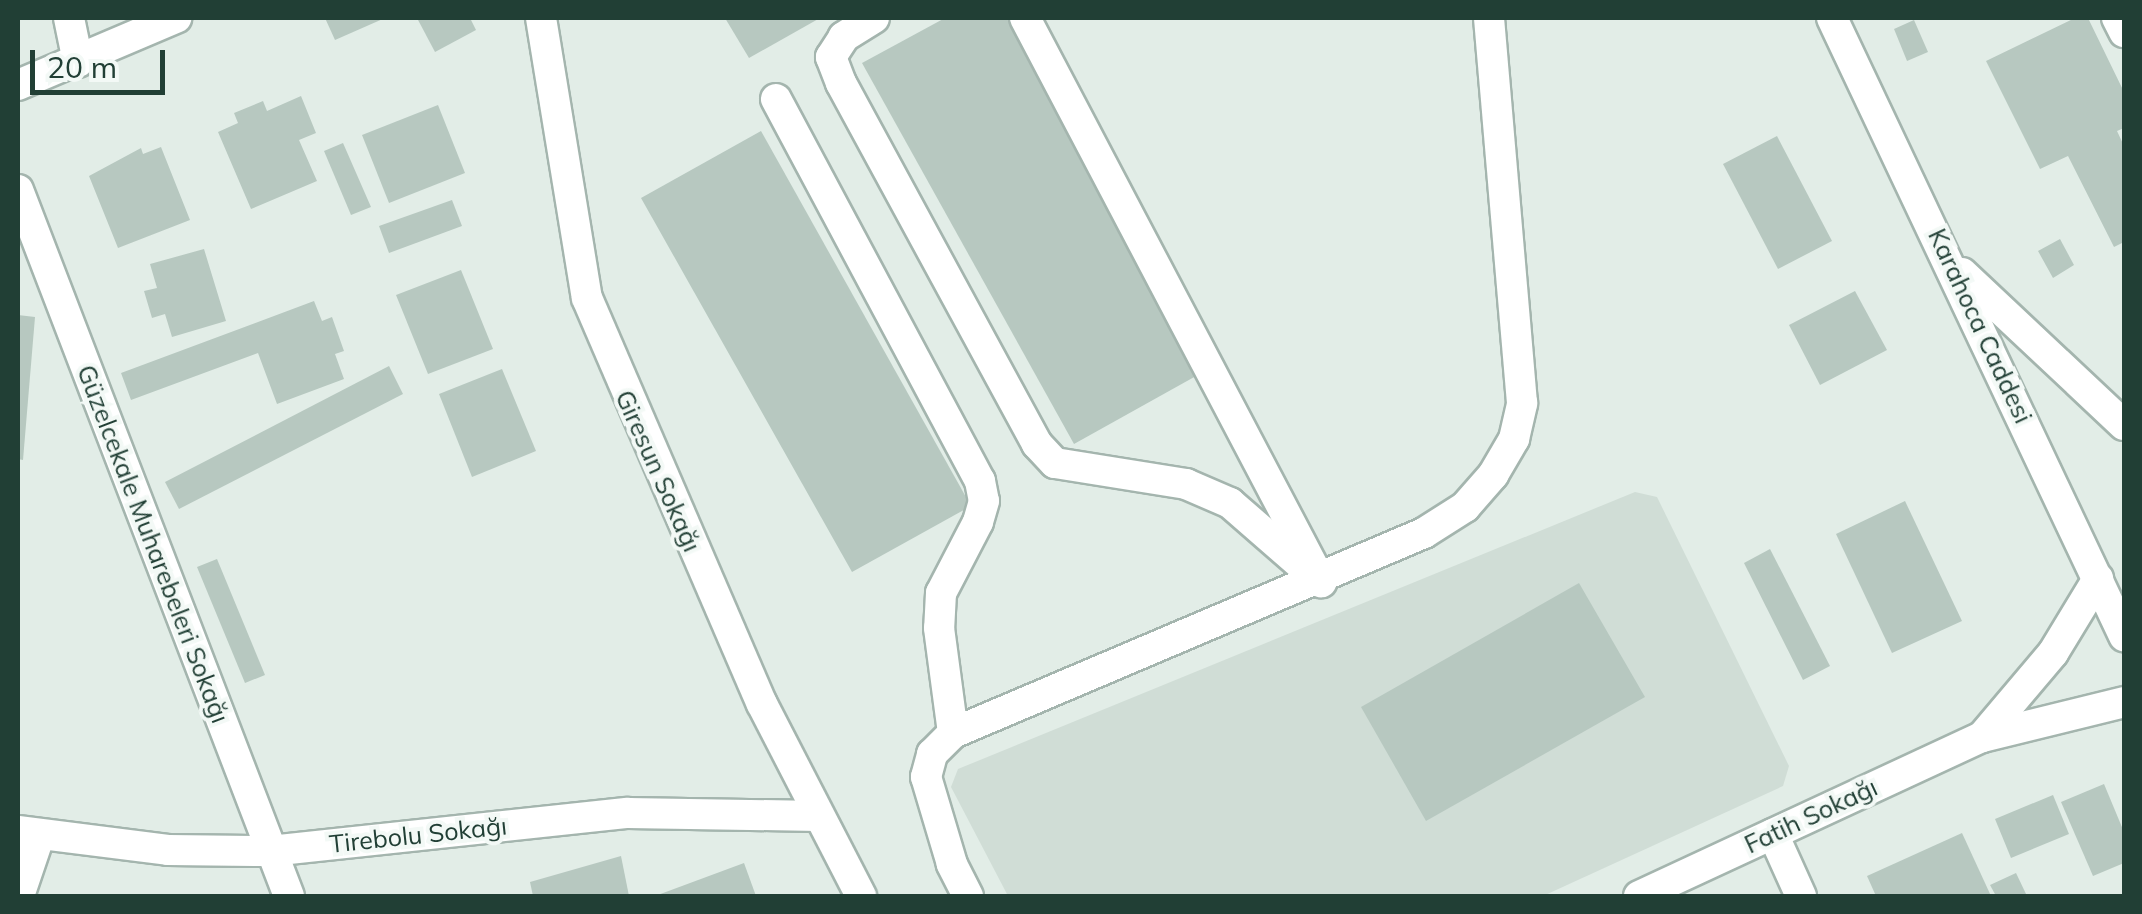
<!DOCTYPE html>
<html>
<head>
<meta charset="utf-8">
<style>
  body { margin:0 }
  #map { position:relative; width:2142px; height:914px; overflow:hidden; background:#e2ede7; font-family:Mulish,sans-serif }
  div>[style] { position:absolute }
  .built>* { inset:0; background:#d0ddd6 }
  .building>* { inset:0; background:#b7c8c0 }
  .roads { filter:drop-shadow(2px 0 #a4b5ae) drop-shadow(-2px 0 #a4b5ae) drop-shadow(0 2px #a4b5ae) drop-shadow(0 -2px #a4b5ae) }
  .minor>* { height:30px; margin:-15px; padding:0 15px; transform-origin:15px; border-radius:15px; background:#fff }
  span { translate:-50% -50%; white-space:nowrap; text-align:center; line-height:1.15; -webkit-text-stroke:8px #f3f9f6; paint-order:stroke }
  .street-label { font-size:25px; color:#213f35 }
  .frame { position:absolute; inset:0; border:20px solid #213f35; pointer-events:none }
  .scale { position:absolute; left:30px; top:50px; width:135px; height:45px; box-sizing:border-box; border:5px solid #213f35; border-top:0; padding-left:12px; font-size:30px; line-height:35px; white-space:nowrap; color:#213f35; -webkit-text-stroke:8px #f3f9f6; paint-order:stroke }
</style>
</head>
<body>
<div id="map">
  <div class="built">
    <i style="clip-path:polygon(1635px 492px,1657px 497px,1789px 766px,1783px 786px,1543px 896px,1008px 896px,951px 787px,958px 769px)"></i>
  </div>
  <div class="building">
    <i style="clip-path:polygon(325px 18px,385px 18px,335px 40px)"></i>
    <i style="clip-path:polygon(417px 18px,470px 18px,476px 30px,435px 52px)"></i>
    <i style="clip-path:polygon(725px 18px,820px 18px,749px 58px)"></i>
    <i style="clip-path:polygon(945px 18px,1007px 18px,1205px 371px,1074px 444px,862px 63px)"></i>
    <i style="clip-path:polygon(2075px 18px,2088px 18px,2124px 92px,2124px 128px,2117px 131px,2124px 146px,2124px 242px,2114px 247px,2068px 156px,2040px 169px,1986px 61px)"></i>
    <i style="clip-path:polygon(1914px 20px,1928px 52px,1907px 61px,1894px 29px)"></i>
    <i style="clip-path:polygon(301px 96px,316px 133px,299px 140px,317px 181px,251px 209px,218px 132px,238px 123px,234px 113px,263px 101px,267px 111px)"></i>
    <i style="clip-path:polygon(438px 105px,465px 173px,389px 203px,362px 135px)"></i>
    <i style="clip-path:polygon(761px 131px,971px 506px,852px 572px,641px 198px)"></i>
    <i style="clip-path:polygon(1777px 136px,1832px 241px,1778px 269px,1723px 164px)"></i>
    <i style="clip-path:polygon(343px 143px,371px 207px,351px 215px,324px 151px)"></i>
    <i style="clip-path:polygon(161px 147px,190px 220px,118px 248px,89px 176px,141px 148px,143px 154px)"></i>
    <i style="clip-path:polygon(452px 200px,462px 226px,389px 253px,379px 226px)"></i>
    <i style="clip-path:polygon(2060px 239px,2074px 265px,2053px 278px,2038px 251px)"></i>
    <i style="clip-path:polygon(204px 249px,226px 321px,172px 337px,165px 314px,152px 318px,144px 291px,157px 288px,150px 264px)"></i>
    <i style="clip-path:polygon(461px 270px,493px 349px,428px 374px,396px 295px)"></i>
    <i style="clip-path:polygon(1855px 291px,1887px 350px,1820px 385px,1789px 325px)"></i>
    <i style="clip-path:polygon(314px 301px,322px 321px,332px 317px,344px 351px,335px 354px,344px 379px,277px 404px,258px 353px,131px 400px,121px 373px)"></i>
    <i style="clip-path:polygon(18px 315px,35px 317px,23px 460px,18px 459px)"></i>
    <i style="clip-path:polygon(389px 366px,403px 394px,179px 509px,165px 482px)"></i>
    <i style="clip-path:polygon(502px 369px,536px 451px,472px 477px,439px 394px)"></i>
    <i style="clip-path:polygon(1905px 501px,1962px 621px,1892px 653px,1836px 534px)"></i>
    <i style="clip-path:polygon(1770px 549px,1830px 666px,1803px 680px,1744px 563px)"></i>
    <i style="clip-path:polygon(217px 559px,265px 675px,245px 683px,197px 567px)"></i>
    <i style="clip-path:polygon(1579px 583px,1645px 697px,1426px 821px,1361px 707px)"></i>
    <i style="clip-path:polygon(2104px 784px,2124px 832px,2124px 863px,2093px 876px,2061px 802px)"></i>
    <i style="clip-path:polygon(2053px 795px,2069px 834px,2011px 858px,1995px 819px)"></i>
    <i style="clip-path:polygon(1962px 833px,1991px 896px,1876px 896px,1867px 876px)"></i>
    <i style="clip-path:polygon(621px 856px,629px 896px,533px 896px,530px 882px)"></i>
    <i style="clip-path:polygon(744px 863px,756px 896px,655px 896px)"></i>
    <i style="clip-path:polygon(2016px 873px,2027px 896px,1996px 896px,1990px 885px)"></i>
  </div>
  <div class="roads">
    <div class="minor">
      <i style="left:69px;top:18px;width:45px;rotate:78.4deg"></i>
      <i style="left:541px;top:18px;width:284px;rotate:80.7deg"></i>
      <i style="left:587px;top:298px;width:442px;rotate:66.7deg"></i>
      <i style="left:762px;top:704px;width:216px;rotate:62.7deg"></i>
      <i style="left:874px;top:18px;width:36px;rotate:148deg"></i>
      <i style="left:844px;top:37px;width:24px;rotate:123deg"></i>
      <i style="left:831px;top:57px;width:28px;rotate:69deg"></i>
      <i style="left:841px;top:83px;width:411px;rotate:61.5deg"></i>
      <i style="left:1037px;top:444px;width:26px;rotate:47deg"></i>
      <i style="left:1055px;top:463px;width:133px;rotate:9.1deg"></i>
      <i style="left:1186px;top:484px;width:48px;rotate:23.4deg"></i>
      <i style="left:1230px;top:503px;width:121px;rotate:41deg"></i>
      <i style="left:1025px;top:18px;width:619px;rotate:62.28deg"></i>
      <i style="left:1832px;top:18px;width:684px;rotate:64.71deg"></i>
      <i style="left:2117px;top:18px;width:16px;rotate:63deg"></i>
      <i style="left:18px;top:85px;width:172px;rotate:-23deg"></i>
      <i style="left:776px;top:99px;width:433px;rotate:61.9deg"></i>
      <i style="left:980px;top:481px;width:20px;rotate:79deg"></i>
      <i style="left:984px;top:501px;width:22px;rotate:106deg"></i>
      <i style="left:978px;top:522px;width:80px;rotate:117.5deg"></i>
      <i style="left:941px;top:593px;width:35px;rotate:93deg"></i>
      <i style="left:939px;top:628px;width:106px;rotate:82.4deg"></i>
      <i style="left:18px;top:190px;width:756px;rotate:69deg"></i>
      <i style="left:1962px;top:273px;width:222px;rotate:43.2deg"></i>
      <i style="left:1982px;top:737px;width:110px;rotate:-49.8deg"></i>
      <i style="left:2053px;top:653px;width:87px;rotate:-58.7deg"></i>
      <i style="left:18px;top:831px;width:151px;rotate:7.2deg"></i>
      <i style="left:168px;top:850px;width:102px;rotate:0.6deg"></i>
      <i style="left:270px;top:851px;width:360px;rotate:-6.1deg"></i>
      <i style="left:628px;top:813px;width:191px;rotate:0.9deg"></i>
      <i style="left:1773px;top:834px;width:68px;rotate:65.7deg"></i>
      <i style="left:19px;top:896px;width:62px;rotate:-71.3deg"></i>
      <i style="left:968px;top:896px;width:36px;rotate:-117deg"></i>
      <i style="left:952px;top:864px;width:91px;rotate:-106.6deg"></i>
      <i style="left:926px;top:777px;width:24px;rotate:-75deg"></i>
      <i style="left:932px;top:754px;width:30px;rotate:-45deg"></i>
      <i style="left:953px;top:733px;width:512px;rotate:-23.01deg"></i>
      <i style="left:1424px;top:533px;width:49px;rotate:-32.4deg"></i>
      <i style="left:1465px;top:507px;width:43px;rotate:-48.8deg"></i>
      <i style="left:1493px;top:475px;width:42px;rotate:-59.7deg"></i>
      <i style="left:1514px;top:439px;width:37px;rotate:-77deg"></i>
      <i style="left:1522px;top:403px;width:386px;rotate:-94.9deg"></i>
      <i style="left:1639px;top:896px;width:378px;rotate:-24.9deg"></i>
      <i style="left:1982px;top:737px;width:146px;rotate:-13.8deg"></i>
    </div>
  </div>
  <div class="street-label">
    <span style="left:1980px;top:326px;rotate:65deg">Karahoca Caddesi</span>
    <span style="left:658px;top:471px;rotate:66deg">Giresun Sokağı</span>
    <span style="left:153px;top:544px;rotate:69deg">Güzelcekale Muharebeleri Sokağı</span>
    <span style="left:1811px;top:816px;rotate:-25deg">Fatih Sokağı</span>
    <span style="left:418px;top:835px;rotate:-6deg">Tirebolu Sokağı</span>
  </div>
  <div class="frame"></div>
  <div class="scale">20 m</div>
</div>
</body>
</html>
